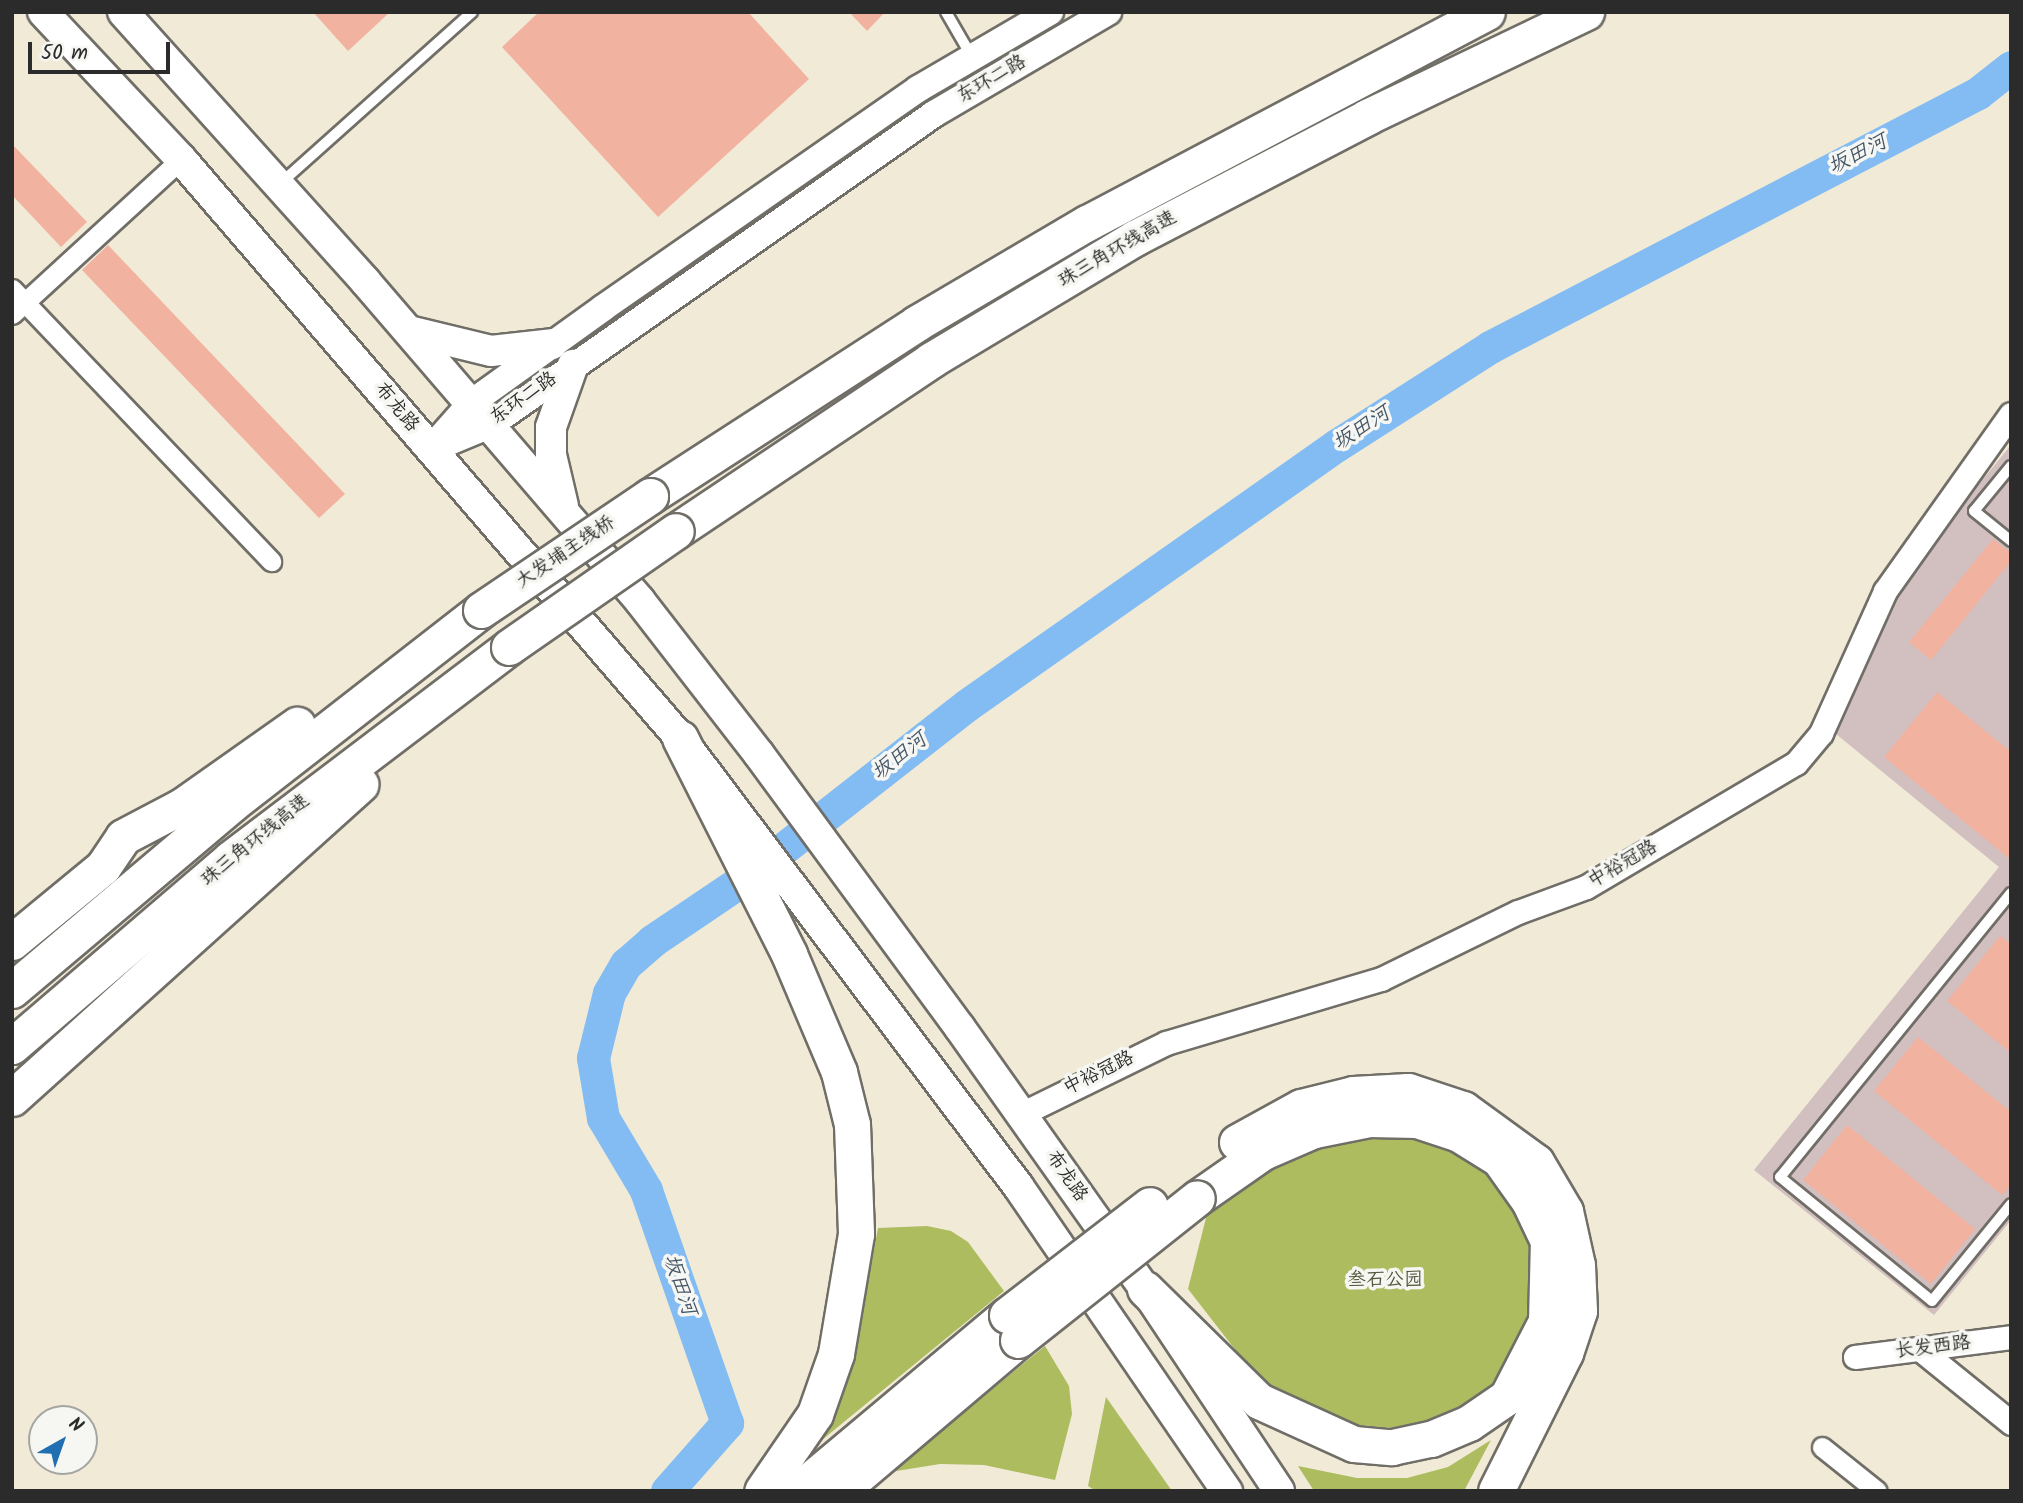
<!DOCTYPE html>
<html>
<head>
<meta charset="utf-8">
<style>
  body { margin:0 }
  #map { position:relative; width:2023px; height:1503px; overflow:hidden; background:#f1ead7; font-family:Kalam,"LXGW WenKai TC",sans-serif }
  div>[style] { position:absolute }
  .industrial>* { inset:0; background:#d2bfc0 }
  .green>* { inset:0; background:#adbc5f }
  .river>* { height:33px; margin:-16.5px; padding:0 16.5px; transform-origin:16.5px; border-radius:16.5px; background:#82bcf3 }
  .building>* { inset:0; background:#f2b2a0 }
  .roads { filter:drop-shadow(2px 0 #706e67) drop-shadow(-2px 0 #706e67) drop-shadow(0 2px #706e67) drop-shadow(0 -2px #706e67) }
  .service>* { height:10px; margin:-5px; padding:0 5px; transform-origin:5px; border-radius:5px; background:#fff }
  .minor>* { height:19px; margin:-9.5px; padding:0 9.5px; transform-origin:9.5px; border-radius:9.5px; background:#fff }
  .tertiary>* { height:23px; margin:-11.5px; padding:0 11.5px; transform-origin:11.5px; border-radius:11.5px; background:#fff }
  .secondary>* { height:26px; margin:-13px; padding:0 13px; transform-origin:13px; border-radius:13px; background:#fff }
  .primary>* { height:30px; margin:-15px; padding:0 15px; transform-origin:15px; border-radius:15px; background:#fff }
  .motorway>* { height:35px; margin:-17.5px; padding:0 17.5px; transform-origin:17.5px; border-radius:17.5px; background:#fff }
  .bridges { filter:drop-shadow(2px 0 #706e67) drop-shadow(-2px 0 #706e67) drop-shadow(0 2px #706e67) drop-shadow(0 -2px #706e67) }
  .motorway-bridge>* { height:35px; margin:-17.5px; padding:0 17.5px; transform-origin:17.5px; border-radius:17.5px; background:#fff }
  span { translate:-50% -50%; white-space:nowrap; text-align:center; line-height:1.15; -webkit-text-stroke:7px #f6f6f2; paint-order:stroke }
  .street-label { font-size:19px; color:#2b2b2b }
  .park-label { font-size:19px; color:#52563b }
  .water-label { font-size:21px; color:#455667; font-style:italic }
  .frame { position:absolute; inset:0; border:14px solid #2b2b2b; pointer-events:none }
  .north { position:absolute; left:28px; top:1405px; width:70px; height:70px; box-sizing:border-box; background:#f6f6f2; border:2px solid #a5a5a2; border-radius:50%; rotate:40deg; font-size:19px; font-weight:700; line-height:28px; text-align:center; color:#2b2b2b }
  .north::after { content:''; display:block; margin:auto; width:24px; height:32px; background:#1f6fb2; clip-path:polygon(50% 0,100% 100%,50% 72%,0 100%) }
  .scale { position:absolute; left:28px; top:42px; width:142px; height:32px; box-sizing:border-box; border:4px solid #2b2b2b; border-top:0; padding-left:9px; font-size:21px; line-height:24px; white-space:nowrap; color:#2b2b2b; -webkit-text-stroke:5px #f6f6f2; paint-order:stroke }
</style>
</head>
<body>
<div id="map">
  <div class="industrial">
    <i style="clip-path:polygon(2011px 445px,2011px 1220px,1934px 1315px,1754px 1170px,1999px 867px,1836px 734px,1894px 588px)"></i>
  </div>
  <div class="green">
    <i style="clip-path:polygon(1371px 1138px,1414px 1139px,1450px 1151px,1485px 1173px,1512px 1210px,1529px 1245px,1527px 1317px,1492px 1384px,1460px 1406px,1425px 1421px,1391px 1428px,1358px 1425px,1270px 1385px,1244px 1361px,1188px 1289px,1207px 1214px,1273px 1169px,1320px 1149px)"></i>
    <i style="clip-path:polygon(927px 1226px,951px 1231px,968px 1242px,1004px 1291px,817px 1444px,857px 1340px,878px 1228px)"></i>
    <i style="clip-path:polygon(1045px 1346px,1069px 1386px,1072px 1414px,1055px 1480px,984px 1465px,940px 1464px,890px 1472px)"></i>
    <i style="clip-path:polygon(1106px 1397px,1172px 1491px,1096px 1491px,1088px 1486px)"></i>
    <i style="clip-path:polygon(1491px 1440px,1464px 1491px,1314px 1491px,1298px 1466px,1357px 1478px,1407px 1478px,1448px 1467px)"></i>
  </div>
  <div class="river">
    <i style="left:761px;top:866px;width:261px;rotate:-38deg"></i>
    <i style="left:967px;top:705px;width:452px;rotate:-35.1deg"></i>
    <i style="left:1337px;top:445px;width:182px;rotate:-32.6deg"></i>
    <i style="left:1490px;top:347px;width:550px;rotate:-27.5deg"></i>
    <i style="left:1978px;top:93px;width:42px;rotate:-38.2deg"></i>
    <i style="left:667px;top:1491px;width:91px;rotate:-48.6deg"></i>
    <i style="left:727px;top:1423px;width:247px;rotate:-109.2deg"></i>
    <i style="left:646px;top:1190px;width:84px;rotate:-120.8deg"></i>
    <i style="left:603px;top:1118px;width:61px;rotate:-99.5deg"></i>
    <i style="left:593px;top:1058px;width:67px;rotate:-76.2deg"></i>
    <i style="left:609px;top:993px;width:34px;rotate:-60deg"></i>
    <i style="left:626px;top:964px;width:35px;rotate:-41deg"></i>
    <i style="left:652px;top:941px;width:107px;rotate:-34deg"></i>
  </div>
  <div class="building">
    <i style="clip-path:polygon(313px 12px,390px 12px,348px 51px)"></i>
    <i style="clip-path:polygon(539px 12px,748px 12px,809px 79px,658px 217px,502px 47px)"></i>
    <i style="clip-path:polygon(849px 12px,885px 12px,867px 31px)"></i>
    <i style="clip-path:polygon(12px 144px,87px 222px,61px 247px,12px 195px)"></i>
    <i style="clip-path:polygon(108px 245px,345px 494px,319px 518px,82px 270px)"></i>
    <i style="clip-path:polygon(1993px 539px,2011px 553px,2011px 561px,1931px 660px,1909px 642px)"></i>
    <i style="clip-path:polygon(1937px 692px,2011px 752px,2011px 860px,1884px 757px)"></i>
    <i style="clip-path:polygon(2000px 936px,2011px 944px,2011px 1053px,1947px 1001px)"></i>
    <i style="clip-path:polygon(1918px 1037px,2011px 1112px,2011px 1185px,2002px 1195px,1874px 1091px)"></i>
    <i style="clip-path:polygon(1847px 1125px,1975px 1229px,1931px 1284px,1803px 1180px)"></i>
  </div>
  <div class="roads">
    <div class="service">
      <i style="left:946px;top:12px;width:52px;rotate:60deg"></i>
      <i style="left:282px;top:182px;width:255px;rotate:-41.8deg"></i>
      <i style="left:2011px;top:466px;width:58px;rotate:129.4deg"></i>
      <i style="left:1974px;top:511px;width:48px;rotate:39deg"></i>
      <i style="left:2011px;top:893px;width:366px;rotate:129.1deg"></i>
      <i style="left:1780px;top:1177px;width:196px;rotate:39.2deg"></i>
      <i style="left:1932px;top:1301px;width:125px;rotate:-50.8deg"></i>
    </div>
    <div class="minor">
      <i style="left:12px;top:289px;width:376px;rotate:46.4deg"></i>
      <i style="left:12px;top:314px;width:229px;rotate:-42.5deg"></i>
      <i style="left:1822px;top:1447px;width:70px;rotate:38.7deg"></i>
    </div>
    <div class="tertiary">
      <i style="left:1021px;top:1114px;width:161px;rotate:-26.1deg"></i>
      <i style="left:1166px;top:1043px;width:224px;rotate:-16.6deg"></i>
      <i style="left:1381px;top:979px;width:153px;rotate:-26.1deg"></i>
      <i style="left:1518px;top:912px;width:72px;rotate:-20.2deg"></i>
      <i style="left:1586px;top:887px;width:244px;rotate:-30.6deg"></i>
      <i style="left:1796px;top:763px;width:39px;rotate:-50deg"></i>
      <i style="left:1821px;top:733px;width:156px;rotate:-65.7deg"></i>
      <i style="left:1885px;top:591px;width:217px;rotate:-54.6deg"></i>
      <i style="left:1921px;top:1350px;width:116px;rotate:39deg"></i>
      <i style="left:1855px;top:1357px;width:157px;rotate:-7.3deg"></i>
    </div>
    <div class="secondary">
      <i style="left:433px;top:446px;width:57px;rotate:-48.5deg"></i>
      <i style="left:471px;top:403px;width:163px;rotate:-35.7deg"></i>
      <i style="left:603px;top:308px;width:384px;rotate:-34.8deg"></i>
      <i style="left:918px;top:89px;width:153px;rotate:-30.3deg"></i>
      <i style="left:430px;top:450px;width:65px;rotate:-22.6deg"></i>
      <i style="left:490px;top:425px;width:542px;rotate:-35.01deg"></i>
      <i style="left:934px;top:114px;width:202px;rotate:-30.4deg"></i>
    </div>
    <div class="primary">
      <i style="left:43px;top:12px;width:202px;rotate:46.8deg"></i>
      <i style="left:181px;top:159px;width:764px;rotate:49.24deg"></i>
      <i style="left:680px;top:738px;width:561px;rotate:52.97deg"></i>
      <i style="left:1018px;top:1186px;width:370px;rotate:55.6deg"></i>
      <i style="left:123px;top:12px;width:362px;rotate:48deg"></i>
      <i style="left:365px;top:281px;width:422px;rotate:49.3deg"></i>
      <i style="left:640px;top:601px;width:192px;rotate:52.2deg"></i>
      <i style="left:758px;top:753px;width:341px;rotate:53.7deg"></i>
      <i style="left:960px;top:1028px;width:320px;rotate:54.7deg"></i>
      <i style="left:1145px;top:1289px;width:242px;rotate:56.4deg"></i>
      <i style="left:409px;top:331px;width:84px;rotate:13.7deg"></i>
      <i style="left:491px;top:351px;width:61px;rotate:-6.5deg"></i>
      <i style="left:563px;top:506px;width:52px;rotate:-103.2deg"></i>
      <i style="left:551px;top:455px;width:28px;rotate:-90deg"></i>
      <i style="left:551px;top:427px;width:66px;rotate:-70.5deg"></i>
    </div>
    <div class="motorway">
      <i style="left:650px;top:496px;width:318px;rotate:-32.9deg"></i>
      <i style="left:917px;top:323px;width:197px;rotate:-30.5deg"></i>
      <i style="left:1087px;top:223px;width:452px;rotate:-27.8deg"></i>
      <i style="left:676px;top:531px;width:307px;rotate:-33.8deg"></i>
      <i style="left:931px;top:360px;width:238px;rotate:-30.9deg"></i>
      <i style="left:1135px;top:238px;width:262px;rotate:-27.5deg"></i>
      <i style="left:1367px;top:117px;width:243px;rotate:-25.6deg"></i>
      <i style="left:680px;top:738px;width:242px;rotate:63.2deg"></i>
      <i style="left:789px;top:954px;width:128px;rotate:67deg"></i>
      <i style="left:839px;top:1072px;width:54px;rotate:76deg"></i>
      <i style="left:852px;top:1124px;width:110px;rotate:87.9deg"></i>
      <i style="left:856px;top:1234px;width:122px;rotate:99.5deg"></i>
      <i style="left:836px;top:1354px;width:64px;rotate:109.3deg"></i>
      <i style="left:815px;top:1414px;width:93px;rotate:124.5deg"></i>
      <i style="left:12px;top:942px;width:118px;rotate:-39.5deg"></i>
      <i style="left:103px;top:867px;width:36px;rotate:-56deg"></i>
      <i style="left:123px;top:837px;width:67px;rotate:-27.7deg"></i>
      <i style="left:182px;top:806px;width:141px;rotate:-35.2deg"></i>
      <i style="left:12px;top:990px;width:288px;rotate:-40.2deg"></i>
      <i style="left:232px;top:804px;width:316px;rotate:-37.9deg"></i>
      <i style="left:12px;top:1046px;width:287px;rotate:-40.6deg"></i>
      <i style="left:230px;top:859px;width:350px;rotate:-37.2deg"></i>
      <i style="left:12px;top:1098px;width:469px;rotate:-42deg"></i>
      <i style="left:1237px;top:1142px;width:73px;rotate:-28.7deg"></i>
      <i style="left:1301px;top:1107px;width:54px;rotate:-14deg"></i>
      <i style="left:1353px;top:1094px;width:55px;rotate:-3.1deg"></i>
      <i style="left:1408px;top:1091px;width:58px;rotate:18.1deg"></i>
      <i style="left:1463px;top:1109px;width:90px;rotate:36deg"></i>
      <i style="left:1536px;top:1162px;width:57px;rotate:59.4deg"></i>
      <i style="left:1565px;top:1211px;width:55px;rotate:77.5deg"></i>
      <i style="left:1577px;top:1265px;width:46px;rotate:87.5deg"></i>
      <i style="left:1579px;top:1311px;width:44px;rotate:108.4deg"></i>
      <i style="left:1565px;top:1353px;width:154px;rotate:116.6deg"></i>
      <i style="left:1145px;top:1289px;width:160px;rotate:44.5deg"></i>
      <i style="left:1259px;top:1401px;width:104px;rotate:24.4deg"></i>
      <i style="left:1354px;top:1444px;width:38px;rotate:5deg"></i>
      <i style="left:1392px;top:1447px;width:40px;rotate:-12deg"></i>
      <i style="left:1431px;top:1439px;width:41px;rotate:-22.8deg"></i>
      <i style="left:1469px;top:1423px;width:46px;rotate:-34.4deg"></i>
      <i style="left:1507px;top:1397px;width:85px;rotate:-62.8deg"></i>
      <i style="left:1546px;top:1321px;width:80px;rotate:-88.6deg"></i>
      <i style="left:1548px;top:1241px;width:44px;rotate:-115.4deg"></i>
      <i style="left:1529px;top:1201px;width:52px;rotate:-125.5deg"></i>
      <i style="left:1499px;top:1159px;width:47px;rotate:-148deg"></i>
      <i style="left:1459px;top:1134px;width:44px;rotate:-161.6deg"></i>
      <i style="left:1417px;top:1120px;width:48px;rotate:-178.8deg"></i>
      <i style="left:1369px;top:1119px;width:56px;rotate:168.7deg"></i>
      <i style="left:1314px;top:1130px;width:56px;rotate:156.7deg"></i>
      <i style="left:1263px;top:1152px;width:80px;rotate:145.1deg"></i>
      <i style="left:797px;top:1491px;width:274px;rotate:-40deg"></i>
      <i style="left:840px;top:1491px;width:233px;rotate:-40.3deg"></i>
    </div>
  </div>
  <div class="bridges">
    <div class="motorway-bridge">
      <i style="left:481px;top:610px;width:204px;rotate:-34deg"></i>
      <i style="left:509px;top:647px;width:203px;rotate:-34.8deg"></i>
      <i style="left:1007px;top:1315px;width:180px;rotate:-37.6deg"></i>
      <i style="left:1018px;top:1340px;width:228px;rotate:-38.4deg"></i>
    </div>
  </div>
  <div class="street-label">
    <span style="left:992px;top:80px;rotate:-30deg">东环二路</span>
    <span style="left:1118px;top:250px;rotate:-30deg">珠三角环线高速</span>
    <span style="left:524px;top:399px;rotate:-35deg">东环二路</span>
    <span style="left:396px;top:408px;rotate:50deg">布龙路</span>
    <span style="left:566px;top:553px;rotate:-34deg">大发埔主线桥</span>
    <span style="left:256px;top:841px;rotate:-39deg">珠三角环线高速</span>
    <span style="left:1623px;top:865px;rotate:-30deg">中裕冠路</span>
    <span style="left:1099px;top:1074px;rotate:-26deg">中裕冠路</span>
    <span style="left:1066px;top:1177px;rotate:55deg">布龙路</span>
    <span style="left:1933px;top:1348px;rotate:-7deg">长发西路</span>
  </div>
  <div class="park-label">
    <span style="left:1385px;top:1281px">叁石公园</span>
  </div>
  <div class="water-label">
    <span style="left:1858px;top:155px;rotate:-27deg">坂田河</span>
    <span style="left:1362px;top:429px;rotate:-33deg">坂田河</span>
    <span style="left:900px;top:757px;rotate:-38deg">坂田河</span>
    <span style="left:679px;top:1285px;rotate:71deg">坂田河</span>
  </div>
  <div class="frame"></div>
  <div class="north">N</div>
  <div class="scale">50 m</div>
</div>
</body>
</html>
